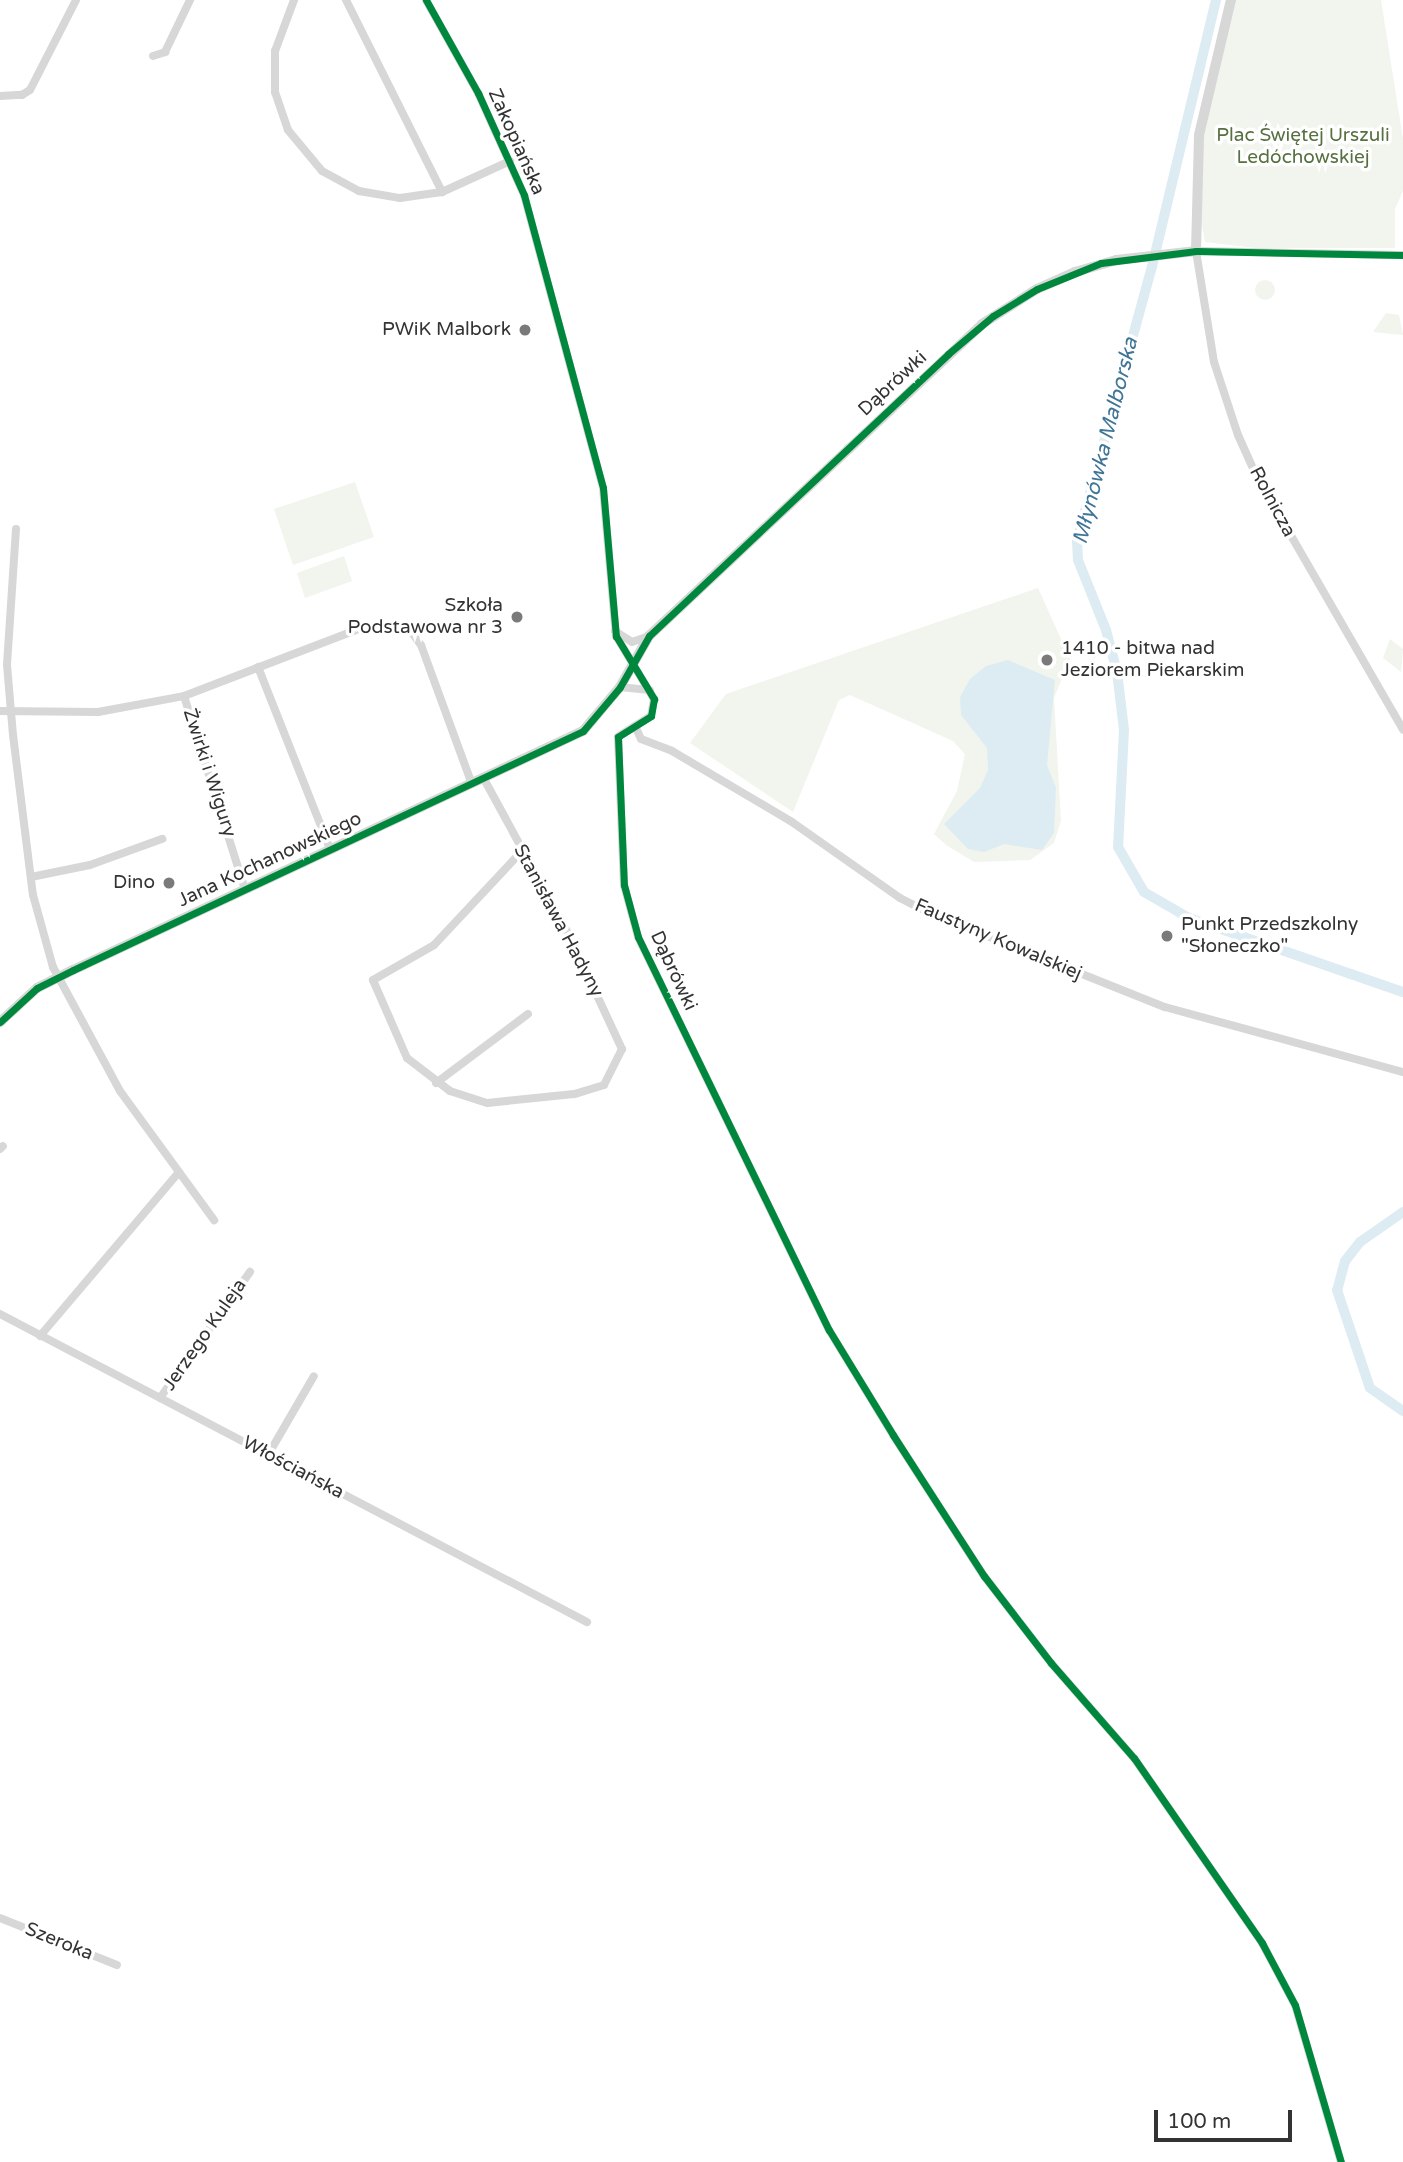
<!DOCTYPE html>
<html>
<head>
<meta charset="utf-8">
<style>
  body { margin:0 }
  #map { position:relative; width:1403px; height:2162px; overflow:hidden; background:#fff; font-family:"Varela Round",sans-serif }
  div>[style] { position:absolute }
  .green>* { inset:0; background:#f1f5ed }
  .round { border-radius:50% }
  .water>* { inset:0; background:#ddebf3 }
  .canal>* { height:10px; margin:-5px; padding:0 5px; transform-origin:5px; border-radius:5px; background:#ddebf3 }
  .minor>* { height:8px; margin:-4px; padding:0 4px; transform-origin:4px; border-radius:4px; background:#d7d7d7 }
  .tertiary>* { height:10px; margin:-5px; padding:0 5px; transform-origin:5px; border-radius:5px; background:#d7d7d7 }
  .cycleway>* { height:7px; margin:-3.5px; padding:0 3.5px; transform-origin:3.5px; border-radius:3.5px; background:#00873e }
  .dots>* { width:19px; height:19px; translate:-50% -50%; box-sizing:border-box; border:4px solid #fff; border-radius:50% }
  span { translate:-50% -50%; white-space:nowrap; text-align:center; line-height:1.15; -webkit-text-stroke:7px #fff; paint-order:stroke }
  .park-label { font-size:19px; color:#56703f }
  .street-label { font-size:19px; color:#333 }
  .poi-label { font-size:19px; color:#333 }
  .right { translate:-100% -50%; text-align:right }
  .left { translate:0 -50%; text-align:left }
  .water-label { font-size:21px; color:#3f7597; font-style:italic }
  .scale { position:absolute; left:1154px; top:2110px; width:138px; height:32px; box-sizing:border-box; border:4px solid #333; border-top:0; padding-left:9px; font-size:21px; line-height:24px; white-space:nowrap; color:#333; -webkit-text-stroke:5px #fff; paint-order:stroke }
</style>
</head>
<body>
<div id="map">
  <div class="green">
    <i style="clip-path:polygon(1235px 0,1381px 0,1403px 139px,1403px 191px,1395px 209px,1395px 248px,1256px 248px,1205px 242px,1201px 220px,1203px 137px)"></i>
    <i class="round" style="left:1255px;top:280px;width:20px;height:20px"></i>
    <i style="clip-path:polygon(1386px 313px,1399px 315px,1403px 335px,1373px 332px)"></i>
    <i style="clip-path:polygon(355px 482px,374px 537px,293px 565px,274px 509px)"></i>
    <i style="clip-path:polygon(344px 556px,352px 581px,305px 598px,297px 573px)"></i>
    <i style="clip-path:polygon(1038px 588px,1070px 659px,1054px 698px,1061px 821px,1054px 843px,1030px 860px,974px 862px,946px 845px,934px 834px,957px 791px,965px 754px,953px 741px,850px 695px,839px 700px,793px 812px,690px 743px,726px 694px)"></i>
    <i style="clip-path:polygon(1390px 639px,1403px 649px,1401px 672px,1383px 658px)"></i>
  </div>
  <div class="water">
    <i style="clip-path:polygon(1008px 660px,1055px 680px,1047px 765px,1056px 788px,1054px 833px,1042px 850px,1004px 844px,984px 852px,968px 849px,944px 824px,980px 788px,988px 770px,987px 748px,961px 715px,960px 697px,970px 679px,986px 666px)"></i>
  </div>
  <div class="canal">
    <i style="left:1216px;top:0;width:278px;rotate:103.5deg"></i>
    <i style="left:1151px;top:270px;width:281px;rotate:105.3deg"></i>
    <i style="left:1077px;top:541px;width:19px;rotate:87deg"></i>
    <i style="left:1078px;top:560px;width:75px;rotate:68.2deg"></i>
    <i style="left:1106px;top:630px;width:43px;rotate:75.3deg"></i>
    <i style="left:1117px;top:672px;width:58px;rotate:83.1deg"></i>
    <i style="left:1124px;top:730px;width:117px;rotate:92.9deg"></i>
    <i style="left:1118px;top:847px;width:52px;rotate:60deg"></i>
    <i style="left:1144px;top:892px;width:52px;rotate:30deg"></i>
    <i style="left:1189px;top:918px;width:226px;rotate:19.1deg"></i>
    <i style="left:1403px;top:1212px;width:52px;rotate:145.1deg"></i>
    <i style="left:1360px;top:1242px;width:24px;rotate:128deg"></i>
    <i style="left:1345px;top:1261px;width:30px;rotate:105deg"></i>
    <i style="left:1337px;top:1290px;width:103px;rotate:71.4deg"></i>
    <i style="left:1370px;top:1388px;width:40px;rotate:34.9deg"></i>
  </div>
  <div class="minor">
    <i style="left:294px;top:0;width:54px;rotate:110.4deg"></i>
    <i style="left:275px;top:51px;width:41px;rotate:90deg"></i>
    <i style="left:275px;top:92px;width:40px;rotate:71.1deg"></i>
    <i style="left:288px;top:130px;width:53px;rotate:50.3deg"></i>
    <i style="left:322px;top:171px;width:42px;rotate:28.4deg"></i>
    <i style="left:359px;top:191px;width:42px;rotate:9.7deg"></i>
    <i style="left:400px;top:198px;width:42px;rotate:-8.1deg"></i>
    <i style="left:442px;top:192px;width:75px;rotate:-24.5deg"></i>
    <i style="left:346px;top:0;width:215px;rotate:63.4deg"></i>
    <i style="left:426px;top:0;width:107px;rotate:60.8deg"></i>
    <i style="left:478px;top:93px;width:112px;rotate:65.7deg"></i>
    <i style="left:524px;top:195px;width:303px;rotate:74.9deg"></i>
    <i style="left:603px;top:488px;width:149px;rotate:85deg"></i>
    <i style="left:616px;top:636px;width:74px;rotate:58.9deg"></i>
    <i style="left:654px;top:699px;width:17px;rotate:100deg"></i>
    <i style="left:651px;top:716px;width:39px;rotate:148deg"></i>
    <i style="left:618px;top:737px;width:148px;rotate:87.7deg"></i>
    <i style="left:624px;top:885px;width:54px;rotate:74.9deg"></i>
    <i style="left:638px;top:937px;width:437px;rotate:64.1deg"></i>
    <i style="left:829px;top:1330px;width:123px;rotate:58.6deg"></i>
    <i style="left:893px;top:1435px;width:168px;rotate:57.2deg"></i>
    <i style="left:984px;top:1576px;width:110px;rotate:52.4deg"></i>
    <i style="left:1051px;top:1663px;width:126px;rotate:48.9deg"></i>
    <i style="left:1134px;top:1758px;width:225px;rotate:55.3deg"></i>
    <i style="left:1262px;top:1943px;width:70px;rotate:62deg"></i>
    <i style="left:1295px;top:2005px;width:164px;rotate:73.7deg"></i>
    <i style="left:153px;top:56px;width:13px;rotate:-18deg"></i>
    <i style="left:165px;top:52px;width:58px;rotate:-64.3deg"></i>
    <i style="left:0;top:96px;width:22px;rotate:-3deg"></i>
    <i style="left:22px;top:95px;width:9px;rotate:-32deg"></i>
    <i style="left:30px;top:90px;width:101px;rotate:-62.9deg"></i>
    <i style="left:1403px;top:255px;width:207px;rotate:-178.9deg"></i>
    <i style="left:1196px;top:251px;width:112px;rotate:80.8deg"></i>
    <i style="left:1214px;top:362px;width:77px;rotate:71.8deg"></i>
    <i style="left:1238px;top:435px;width:44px;rotate:65.8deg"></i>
    <i style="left:1256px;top:475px;width:294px;rotate:60deg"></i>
    <i style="left:16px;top:529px;width:136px;rotate:93.8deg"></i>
    <i style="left:7px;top:665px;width:70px;rotate:85.1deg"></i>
    <i style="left:13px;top:735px;width:161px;rotate:82.9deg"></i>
    <i style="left:33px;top:895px;width:75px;rotate:74.5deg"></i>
    <i style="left:53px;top:967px;width:141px;rotate:61.6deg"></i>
    <i style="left:120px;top:1091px;width:160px;rotate:53.9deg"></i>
    <i style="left:615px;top:631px;width:20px;rotate:33deg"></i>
    <i style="left:632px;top:642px;width:18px;rotate:-19deg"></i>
    <i style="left:258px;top:667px;width:196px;rotate:68.4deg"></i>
    <i style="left:620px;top:687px;width:30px;rotate:6deg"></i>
    <i style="left:184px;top:696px;width:203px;rotate:72.5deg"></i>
    <i style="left:0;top:711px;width:98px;rotate:0.6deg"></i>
    <i style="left:98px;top:712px;width:87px;rotate:-10.5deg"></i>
    <i style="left:184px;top:696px;width:190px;rotate:-21deg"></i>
    <i style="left:361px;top:628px;width:24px;rotate:-7deg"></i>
    <i style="left:385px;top:625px;width:25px;rotate:11deg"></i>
    <i style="left:410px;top:630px;width:19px;rotate:54deg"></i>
    <i style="left:421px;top:645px;width:148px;rotate:69.9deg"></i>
    <i style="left:635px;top:726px;width:14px;rotate:65deg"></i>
    <i style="left:641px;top:739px;width:33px;rotate:21deg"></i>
    <i style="left:672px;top:751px;width:139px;rotate:30.6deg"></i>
    <i style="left:792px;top:822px;width:132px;rotate:35.1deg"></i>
    <i style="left:900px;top:898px;width:36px;rotate:27deg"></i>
    <i style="left:932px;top:914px;width:251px;rotate:21.8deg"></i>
    <i style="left:1165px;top:1007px;width:247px;rotate:15.3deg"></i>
    <i style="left:484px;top:779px;width:178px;rotate:61.4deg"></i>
    <i style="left:569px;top:935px;width:126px;rotate:65.1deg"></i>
    <i style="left:622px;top:1049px;width:40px;rotate:116.6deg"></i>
    <i style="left:604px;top:1085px;width:31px;rotate:163deg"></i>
    <i style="left:574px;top:1094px;width:87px;rotate:174.1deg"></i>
    <i style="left:487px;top:1103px;width:39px;rotate:-162deg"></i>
    <i style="left:450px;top:1091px;width:54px;rotate:-142.5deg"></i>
    <i style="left:407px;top:1058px;width:85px;rotate:-113.6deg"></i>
    <i style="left:373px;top:980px;width:70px;rotate:-29.8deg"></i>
    <i style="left:434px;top:945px;width:127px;rotate:-46.9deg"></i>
    <i style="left:31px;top:877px;width:60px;rotate:-11.5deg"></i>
    <i style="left:90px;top:865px;width:77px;rotate:-19.9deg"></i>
    <i style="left:436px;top:1083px;width:115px;rotate:-36.9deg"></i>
    <i style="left:0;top:1149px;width:4px;rotate:-45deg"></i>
    <i style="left:0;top:1314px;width:663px;rotate:27.69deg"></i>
    <i style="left:40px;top:1336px;width:215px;rotate:-49.7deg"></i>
    <i style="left:160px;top:1398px;width:155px;rotate:-54.5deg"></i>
    <i style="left:268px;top:1455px;width:91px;rotate:-59.8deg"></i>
    <i style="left:0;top:1918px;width:126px;rotate:21.9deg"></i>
  </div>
  <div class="tertiary">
    <i style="left:0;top:1022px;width:50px;rotate:-42.6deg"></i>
    <i style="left:37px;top:988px;width:40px;rotate:-26.6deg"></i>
    <i style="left:73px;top:970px;width:563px;rotate:-25.11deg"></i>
    <i style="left:583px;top:731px;width:57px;rotate:-49.9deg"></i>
    <i style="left:620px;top:687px;width:59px;rotate:-60.4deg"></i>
    <i style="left:649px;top:636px;width:456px;rotate:-43.1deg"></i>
    <i style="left:982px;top:324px;width:65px;rotate:-32.5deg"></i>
    <i style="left:1037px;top:289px;width:42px;rotate:-24.1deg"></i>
    <i style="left:1075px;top:272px;width:43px;rotate:-16.3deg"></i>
    <i style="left:1116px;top:260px;width:81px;rotate:-6.4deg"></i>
    <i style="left:1196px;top:251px;width:116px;rotate:-88.5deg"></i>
    <i style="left:1199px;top:135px;width:139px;rotate:-76.7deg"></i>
  </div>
  <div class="cycleway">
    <i style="left:426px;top:0;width:107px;rotate:60.8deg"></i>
    <i style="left:478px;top:93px;width:112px;rotate:65.7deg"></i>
    <i style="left:524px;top:195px;width:303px;rotate:74.9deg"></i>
    <i style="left:603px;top:488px;width:149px;rotate:85deg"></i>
    <i style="left:616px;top:636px;width:74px;rotate:58.9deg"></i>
    <i style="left:654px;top:699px;width:17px;rotate:100deg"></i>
    <i style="left:651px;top:716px;width:39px;rotate:148deg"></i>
    <i style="left:618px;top:737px;width:148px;rotate:87.7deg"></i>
    <i style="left:624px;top:885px;width:54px;rotate:74.9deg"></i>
    <i style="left:638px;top:937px;width:437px;rotate:64.1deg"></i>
    <i style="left:829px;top:1330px;width:123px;rotate:58.6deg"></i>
    <i style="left:893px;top:1435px;width:168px;rotate:57.2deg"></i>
    <i style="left:984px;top:1576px;width:110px;rotate:52.4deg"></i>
    <i style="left:1051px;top:1663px;width:126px;rotate:48.9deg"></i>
    <i style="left:1134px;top:1758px;width:225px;rotate:55.3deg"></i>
    <i style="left:1262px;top:1943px;width:70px;rotate:62deg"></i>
    <i style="left:1295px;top:2005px;width:164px;rotate:73.7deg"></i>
    <i style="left:0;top:1022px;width:50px;rotate:-42.6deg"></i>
    <i style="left:37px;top:988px;width:40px;rotate:-26.6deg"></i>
    <i style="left:73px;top:970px;width:563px;rotate:-25.11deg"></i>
    <i style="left:583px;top:731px;width:57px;rotate:-49.9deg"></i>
    <i style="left:620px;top:687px;width:59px;rotate:-60.4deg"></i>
    <i style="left:649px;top:636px;width:411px;rotate:-43.3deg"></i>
    <i style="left:948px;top:354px;width:59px;rotate:-40.2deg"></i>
    <i style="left:993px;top:316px;width:52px;rotate:-31.5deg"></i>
    <i style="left:1037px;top:289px;width:69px;rotate:-22.1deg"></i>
    <i style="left:1101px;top:263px;width:96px;rotate:-7.2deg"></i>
    <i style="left:1196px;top:251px;width:207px;rotate:1.1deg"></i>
  </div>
  <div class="dots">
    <i style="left:525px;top:330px;background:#7a7a7a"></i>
    <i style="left:517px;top:617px;background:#7a7a7a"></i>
    <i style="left:1047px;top:660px;background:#7a7a7a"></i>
    <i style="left:169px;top:883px;background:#7a7a7a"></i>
    <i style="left:1167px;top:936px;background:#7a7a7a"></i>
  </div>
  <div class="park-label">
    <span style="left:1303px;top:147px">Plac Świętej Urszuli<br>Ledóchowskiej</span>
  </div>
  <div class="street-label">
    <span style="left:516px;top:142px;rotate:66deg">Zakopiańska</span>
    <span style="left:893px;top:384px;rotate:-43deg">Dąbrówki</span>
    <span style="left:1272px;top:502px;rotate:62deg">Rolnicza</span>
    <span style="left:209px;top:773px;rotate:72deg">Żwirki i Wigury</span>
    <span style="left:270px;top:860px;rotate:-25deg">Jana Kochanowskiego</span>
    <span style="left:558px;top:921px;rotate:62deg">Stanisława Hadyny</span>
    <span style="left:998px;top:940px;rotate:23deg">Faustyny Kowalskiej</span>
    <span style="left:673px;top:971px;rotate:65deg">Dąbrówki</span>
    <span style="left:205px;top:1335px;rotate:-55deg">Jerzego Kuleja</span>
    <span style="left:293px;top:1468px;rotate:28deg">Włościańska</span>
    <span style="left:59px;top:1942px;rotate:22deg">Szeroka</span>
  </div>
  <div class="poi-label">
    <span class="right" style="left:511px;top:330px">PWiK Malbork</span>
    <span class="right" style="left:503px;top:617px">Szkoła<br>Podstawowa nr 3</span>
    <span class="left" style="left:1061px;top:660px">1410 - bitwa nad<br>Jeziorem Piekarskim</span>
    <span class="right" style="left:155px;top:883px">Dino</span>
    <span class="left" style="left:1181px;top:936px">Punkt Przedszkolny<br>"Słoneczko"</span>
  </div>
  <div class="water-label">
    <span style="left:1106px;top:441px;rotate:-76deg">Młynówka Malborska</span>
  </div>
  <div class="scale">100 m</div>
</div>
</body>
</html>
